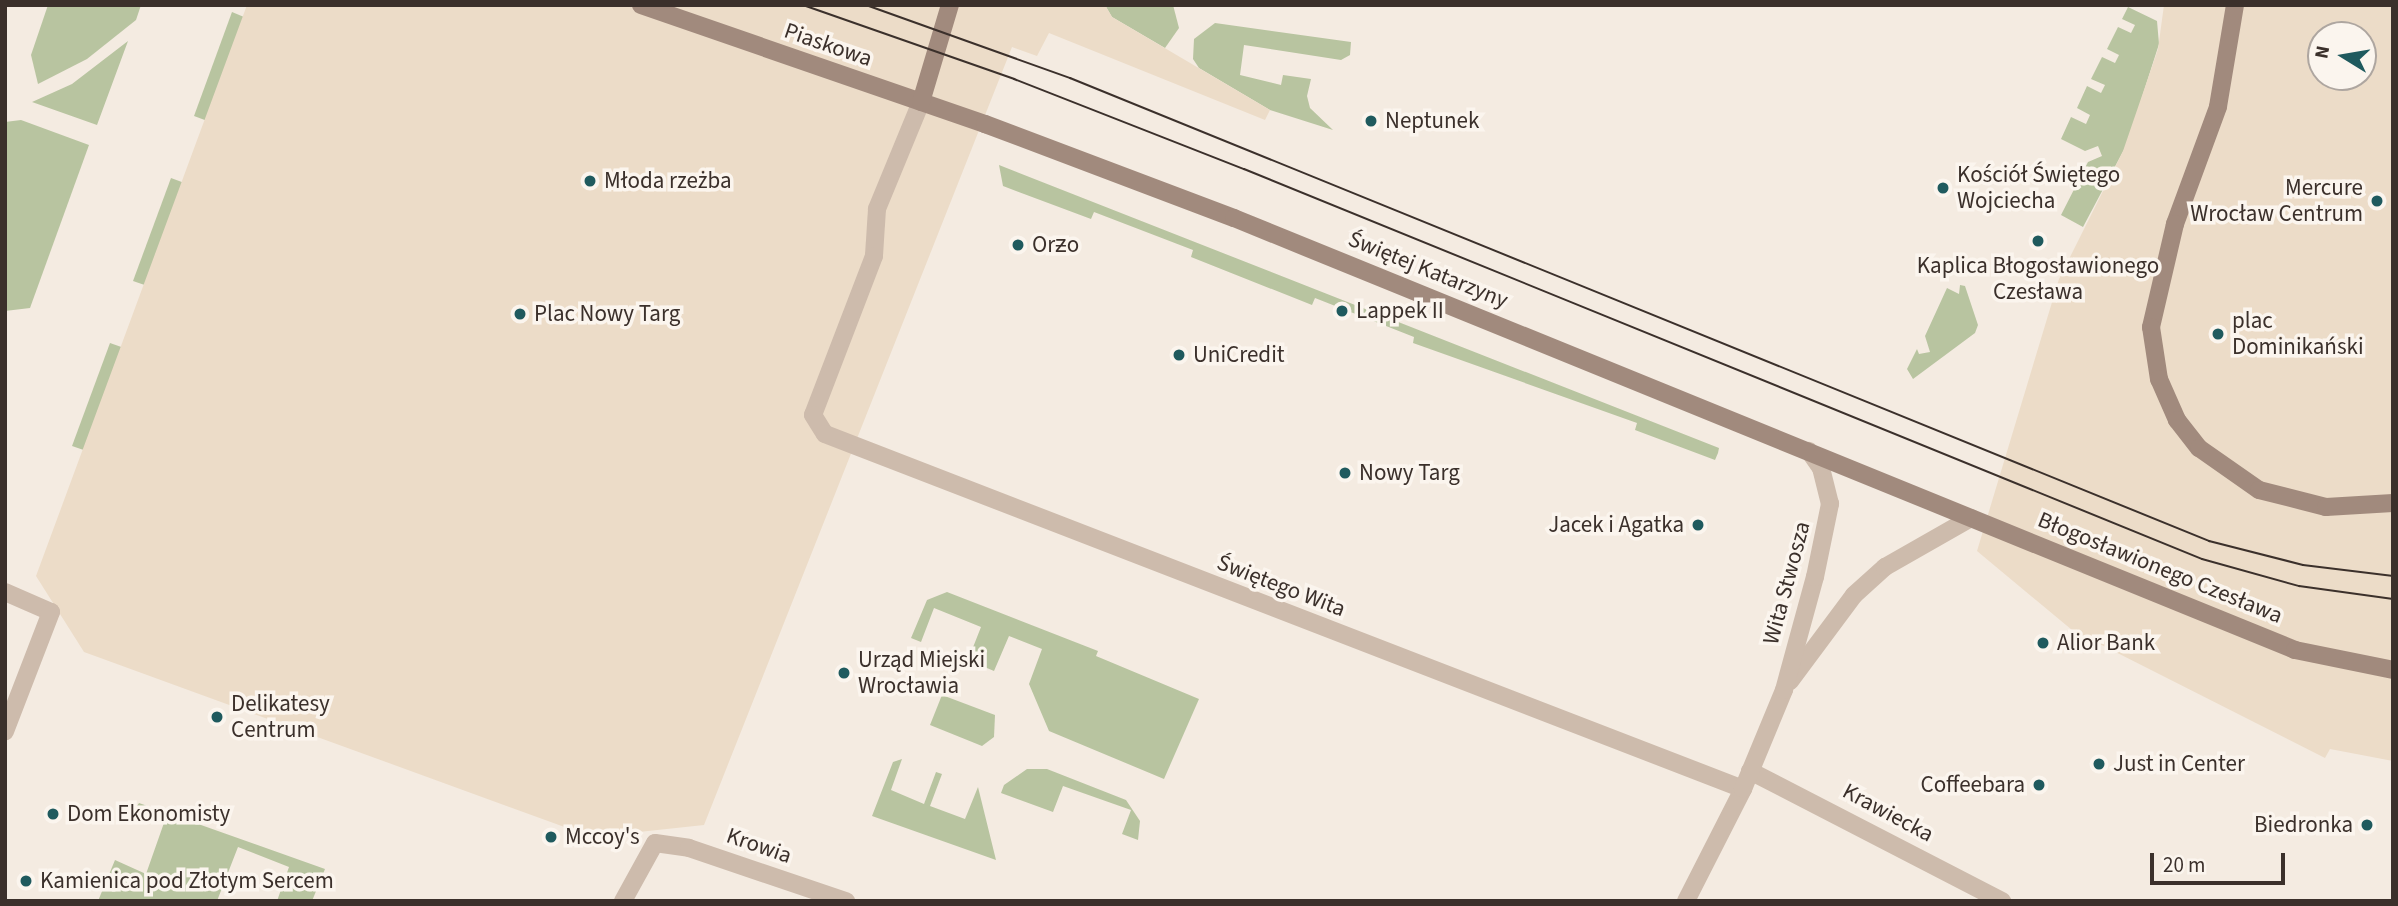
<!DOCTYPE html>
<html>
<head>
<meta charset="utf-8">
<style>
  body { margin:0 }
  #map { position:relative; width:2398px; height:906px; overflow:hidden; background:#f4ebe1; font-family:"Source Sans 3",sans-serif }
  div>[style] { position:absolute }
  .green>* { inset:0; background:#b8c4a0 }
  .plaza>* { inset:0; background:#ecdcc8 }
  .street>* { height:18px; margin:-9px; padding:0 9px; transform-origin:9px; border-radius:9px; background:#cdbbac }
  .secondary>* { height:18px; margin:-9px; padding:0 9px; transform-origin:9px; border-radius:9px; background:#a18a7d }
  .tram>* { height:2px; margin:-1px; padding:0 1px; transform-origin:1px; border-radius:1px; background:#3b302b }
  .dots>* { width:19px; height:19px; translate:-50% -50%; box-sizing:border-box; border:4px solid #fbf5ee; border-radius:50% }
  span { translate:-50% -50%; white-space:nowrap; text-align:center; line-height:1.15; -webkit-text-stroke:7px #fbf5ee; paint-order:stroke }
  .street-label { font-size:23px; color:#3b302b }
  .poi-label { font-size:23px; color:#3b302b }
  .left { translate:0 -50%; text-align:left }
  .right { translate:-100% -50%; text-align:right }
  .frame { position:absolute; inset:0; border:7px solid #3b302b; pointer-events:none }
  .north { position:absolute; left:2307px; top:21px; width:70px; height:70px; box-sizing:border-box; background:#fbf5ee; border:2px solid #aea6a0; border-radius:50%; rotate:281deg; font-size:19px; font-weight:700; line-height:28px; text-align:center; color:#3b302b }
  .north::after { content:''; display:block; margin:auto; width:24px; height:32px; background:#1f5a5e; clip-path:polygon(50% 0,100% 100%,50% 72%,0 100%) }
  .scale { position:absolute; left:2150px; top:853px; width:135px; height:32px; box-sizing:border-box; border:4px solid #3b302b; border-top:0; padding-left:9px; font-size:21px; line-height:24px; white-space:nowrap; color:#3b302b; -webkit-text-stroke:5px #fbf5ee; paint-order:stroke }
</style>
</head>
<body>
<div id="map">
  <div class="green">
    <i style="clip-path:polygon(48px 5px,141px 5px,136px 20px,87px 59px,38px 84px,31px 55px)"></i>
    <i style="clip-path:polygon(1105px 5px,1173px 5px,1179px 28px,1165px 48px,1112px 17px)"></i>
    <i style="clip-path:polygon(2128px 7px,2157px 21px,2159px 44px,2127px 144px,2083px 227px,2061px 215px,2088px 162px,2102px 156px,2098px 146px,2085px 151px,2061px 139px,2071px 117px,2086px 124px,2090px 115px,2077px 108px,2087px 86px,2101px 93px,2105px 85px,2091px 79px,2102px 57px,2115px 63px,2119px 55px,2107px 49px,2118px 27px,2131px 33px,2135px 25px,2122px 19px)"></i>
    <i style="clip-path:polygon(232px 12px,266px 26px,229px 129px,194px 116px)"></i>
    <i style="clip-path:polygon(1215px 23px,1351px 42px,1350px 55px,1341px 60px,1244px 45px,1240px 75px,1281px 85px,1283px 75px,1311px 79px,1307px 96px,1310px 108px,1333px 130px,1270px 110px,1199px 68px,1193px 59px,1194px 39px)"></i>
    <i style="clip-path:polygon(128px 41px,97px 125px,32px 102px,72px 84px)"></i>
    <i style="clip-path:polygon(21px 120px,89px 145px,30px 308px,5px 311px,5px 122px)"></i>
    <i style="clip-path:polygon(999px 165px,1719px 448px,1718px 453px,1715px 460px,1635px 430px,1637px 423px,1413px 343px,1414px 337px,1315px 298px,1312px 305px,1191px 257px,1193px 250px,1094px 212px,1091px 219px,1003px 186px)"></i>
    <i style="clip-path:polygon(171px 178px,206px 191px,168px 293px,133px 281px)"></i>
    <i style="clip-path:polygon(1960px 285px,1965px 286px,1978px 325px,1975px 333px,1913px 379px,1907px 369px,1917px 349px,1919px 354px,1930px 352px,1925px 336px,1947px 288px,1959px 294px)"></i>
    <i style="clip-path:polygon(110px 343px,144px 355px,107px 458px,72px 446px)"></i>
    <i style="clip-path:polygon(947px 592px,1098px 651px,1096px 656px,1199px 699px,1164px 779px,1049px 731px,1029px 684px,1042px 649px,1009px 636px,994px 671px,968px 660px,981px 627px,934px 608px,921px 642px,911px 638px,927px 600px)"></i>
    <i style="clip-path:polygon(942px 695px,995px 715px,994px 737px,982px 746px,930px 725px)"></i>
    <i style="clip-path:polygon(902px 759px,891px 790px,924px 804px,936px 772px,942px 774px,930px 806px,965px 819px,978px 787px,996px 860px,872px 816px,893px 762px)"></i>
    <i style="clip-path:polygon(1027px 769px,1047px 769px,1126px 800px,1140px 821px,1138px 840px,1122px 834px,1131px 810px,1063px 786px,1053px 812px,1001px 793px,1004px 785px)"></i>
    <i style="clip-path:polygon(139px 803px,325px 869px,312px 901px,277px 901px,289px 867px,238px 847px,217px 901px,98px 901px,115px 860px,146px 874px,165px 820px,135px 809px)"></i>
  </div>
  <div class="plaza">
    <i style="clip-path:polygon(247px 5px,1105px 5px,1112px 17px,1270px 110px,1265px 120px,1049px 33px,1037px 56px,1012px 47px,704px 825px,592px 837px,84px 652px,36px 576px)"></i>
    <i style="clip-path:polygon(evenodd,2164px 5px,2393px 5px,2393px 761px,2330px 749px,2325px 758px,2072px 630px,1977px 551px,2059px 279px,2123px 151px,2158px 49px,2164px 5px,2321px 35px,2363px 35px,2363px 77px,2321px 77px,2321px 35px)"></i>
  </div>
  <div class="street">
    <i style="left:921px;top:102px;width:116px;rotate:112.4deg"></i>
    <i style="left:877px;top:209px;width:47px;rotate:93.7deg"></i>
    <i style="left:874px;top:256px;width:170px;rotate:111deg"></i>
    <i style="left:813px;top:415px;width:22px;rotate:58deg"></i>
    <i style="left:825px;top:434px;width:984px;rotate:21.14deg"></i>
    <i style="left:5px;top:592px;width:50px;rotate:23.5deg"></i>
    <i style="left:51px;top:612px;width:128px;rotate:111.1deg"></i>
    <i style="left:1790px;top:681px;width:107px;rotate:-53.3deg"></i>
    <i style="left:1854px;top:595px;width:42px;rotate:-42.1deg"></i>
    <i style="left:1885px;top:567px;width:99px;rotate:-29.7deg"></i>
    <i style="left:1750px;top:771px;width:284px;rotate:27.3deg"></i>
    <i style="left:623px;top:901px;width:66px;rotate:-61.1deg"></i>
    <i style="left:655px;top:843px;width:34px;rotate:8deg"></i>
    <i style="left:689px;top:848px;width:166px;rotate:18.7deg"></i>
    <i style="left:1686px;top:901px;width:126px;rotate:-63deg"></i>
    <i style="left:1743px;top:789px;width:107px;rotate:-67.5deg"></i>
    <i style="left:1784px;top:690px;width:117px;rotate:-74.7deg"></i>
    <i style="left:1815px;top:577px;width:75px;rotate:-78.4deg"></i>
    <i style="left:1830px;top:504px;width:37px;rotate:-104deg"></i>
    <i style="left:1821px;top:468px;width:21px;rotate:-125deg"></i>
  </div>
  <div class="secondary">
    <i style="left:641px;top:5px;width:364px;rotate:19.1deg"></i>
    <i style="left:985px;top:124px;width:266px;rotate:20.7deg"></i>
    <i style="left:1234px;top:218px;width:1146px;rotate:22.15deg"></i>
    <i style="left:2295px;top:650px;width:100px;rotate:11.5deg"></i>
    <i style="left:2235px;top:5px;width:103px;rotate:99.5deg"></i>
    <i style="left:2218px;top:107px;width:125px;rotate:110.2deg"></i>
    <i style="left:2175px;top:224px;width:106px;rotate:103.1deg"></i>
    <i style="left:2151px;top:327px;width:53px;rotate:81.3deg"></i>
    <i style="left:2159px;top:379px;width:45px;rotate:66.3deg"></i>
    <i style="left:2177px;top:420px;width:36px;rotate:52deg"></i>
    <i style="left:2199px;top:448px;width:73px;rotate:35deg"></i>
    <i style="left:2259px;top:490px;width:69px;rotate:14.2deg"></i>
    <i style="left:2326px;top:507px;width:67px;rotate:-3.4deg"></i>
    <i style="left:921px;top:102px;width:101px;rotate:-73.4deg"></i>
  </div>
  <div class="tram">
    <i style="left:803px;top:5px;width:224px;rotate:19.3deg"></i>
    <i style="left:1014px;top:79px;width:247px;rotate:21.4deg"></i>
    <i style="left:1244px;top:169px;width:1034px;rotate:22.15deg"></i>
    <i style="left:2202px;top:559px;width:101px;rotate:15.6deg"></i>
    <i style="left:2299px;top:586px;width:95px;rotate:7.9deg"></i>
    <i style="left:866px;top:5px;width:217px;rotate:19.7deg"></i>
    <i style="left:1070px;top:78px;width:1230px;rotate:22.12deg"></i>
    <i style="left:2209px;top:541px;width:97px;rotate:14.3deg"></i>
    <i style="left:2303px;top:565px;width:91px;rotate:7deg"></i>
  </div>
  <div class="dots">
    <i style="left:1371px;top:121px;background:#1f5a5e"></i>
    <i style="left:590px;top:181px;background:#1f5a5e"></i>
    <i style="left:1943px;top:188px;background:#1f5a5e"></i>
    <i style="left:2377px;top:201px;background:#1f5a5e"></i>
    <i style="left:2038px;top:241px;background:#1f5a5e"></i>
    <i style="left:1018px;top:245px;background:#1f5a5e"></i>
    <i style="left:1342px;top:311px;background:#1f5a5e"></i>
    <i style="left:520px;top:314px;background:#1f5a5e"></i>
    <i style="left:2218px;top:334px;background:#1f5a5e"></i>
    <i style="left:1179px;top:355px;background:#1f5a5e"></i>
    <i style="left:1345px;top:473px;background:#1f5a5e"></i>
    <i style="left:1698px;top:525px;background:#1f5a5e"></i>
    <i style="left:2043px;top:643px;background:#1f5a5e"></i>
    <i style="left:844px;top:673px;background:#1f5a5e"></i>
    <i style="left:217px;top:717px;background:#1f5a5e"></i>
    <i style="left:2099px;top:764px;background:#1f5a5e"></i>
    <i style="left:2039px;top:785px;background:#1f5a5e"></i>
    <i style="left:53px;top:814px;background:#1f5a5e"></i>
    <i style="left:2367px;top:825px;background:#1f5a5e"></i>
    <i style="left:551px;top:837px;background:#1f5a5e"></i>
    <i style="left:26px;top:881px;background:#1f5a5e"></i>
  </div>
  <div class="street-label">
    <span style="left:828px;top:45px;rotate:19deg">Piaskowa</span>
    <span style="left:1428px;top:270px;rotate:22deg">Świętej Katarzyny</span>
    <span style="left:2160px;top:568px;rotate:22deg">Błogosławionego Czesława</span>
    <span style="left:1787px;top:583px;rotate:-75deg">Wita Stwosza</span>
    <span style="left:1281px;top:586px;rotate:21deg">Świętego Wita</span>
    <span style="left:1888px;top:813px;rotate:28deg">Krawiecka</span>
    <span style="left:759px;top:846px;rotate:19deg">Krowia</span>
  </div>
  <div class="poi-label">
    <span class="left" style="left:1385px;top:121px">Neptunek</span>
    <span class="left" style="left:1957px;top:188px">Kościół Świętego<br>Wojciecha</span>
    <span class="left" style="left:604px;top:181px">Młoda rzeżba</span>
    <span class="right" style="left:2363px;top:201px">Mercure<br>Wrocław Centrum</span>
    <span class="left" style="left:1032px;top:245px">Orƶo</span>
    <span style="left:2038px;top:279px">Kaplica Błogosławionego<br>Czesława</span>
    <span class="left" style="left:1356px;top:311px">Lappek II</span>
    <span class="left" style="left:534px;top:314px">Plac Nowy Targ</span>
    <span class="left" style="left:2232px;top:334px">plac<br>Dominikański</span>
    <span class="left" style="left:1193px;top:355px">UniCredit</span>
    <span class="left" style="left:1359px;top:473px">Nowy Targ</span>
    <span class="right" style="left:1684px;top:525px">Jacek i Agatka</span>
    <span class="left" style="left:2057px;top:643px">Alior Bank</span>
    <span class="left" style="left:858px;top:673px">Urząd Miejski<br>Wrocławia</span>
    <span class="left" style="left:231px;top:717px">Delikatesy<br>Centrum</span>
    <span class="left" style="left:2113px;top:764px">Just in Center</span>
    <span class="right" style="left:2025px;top:785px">Coffeebara</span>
    <span class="left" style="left:67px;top:814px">Dom Ekonomisty</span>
    <span class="right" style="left:2353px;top:825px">Biedronka</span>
    <span class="left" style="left:565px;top:837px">Mccoy's</span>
    <span class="left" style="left:40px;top:881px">Kamienica pod Złotym Sercem</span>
  </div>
  <div class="frame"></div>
  <div class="north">N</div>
  <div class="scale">20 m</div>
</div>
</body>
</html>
